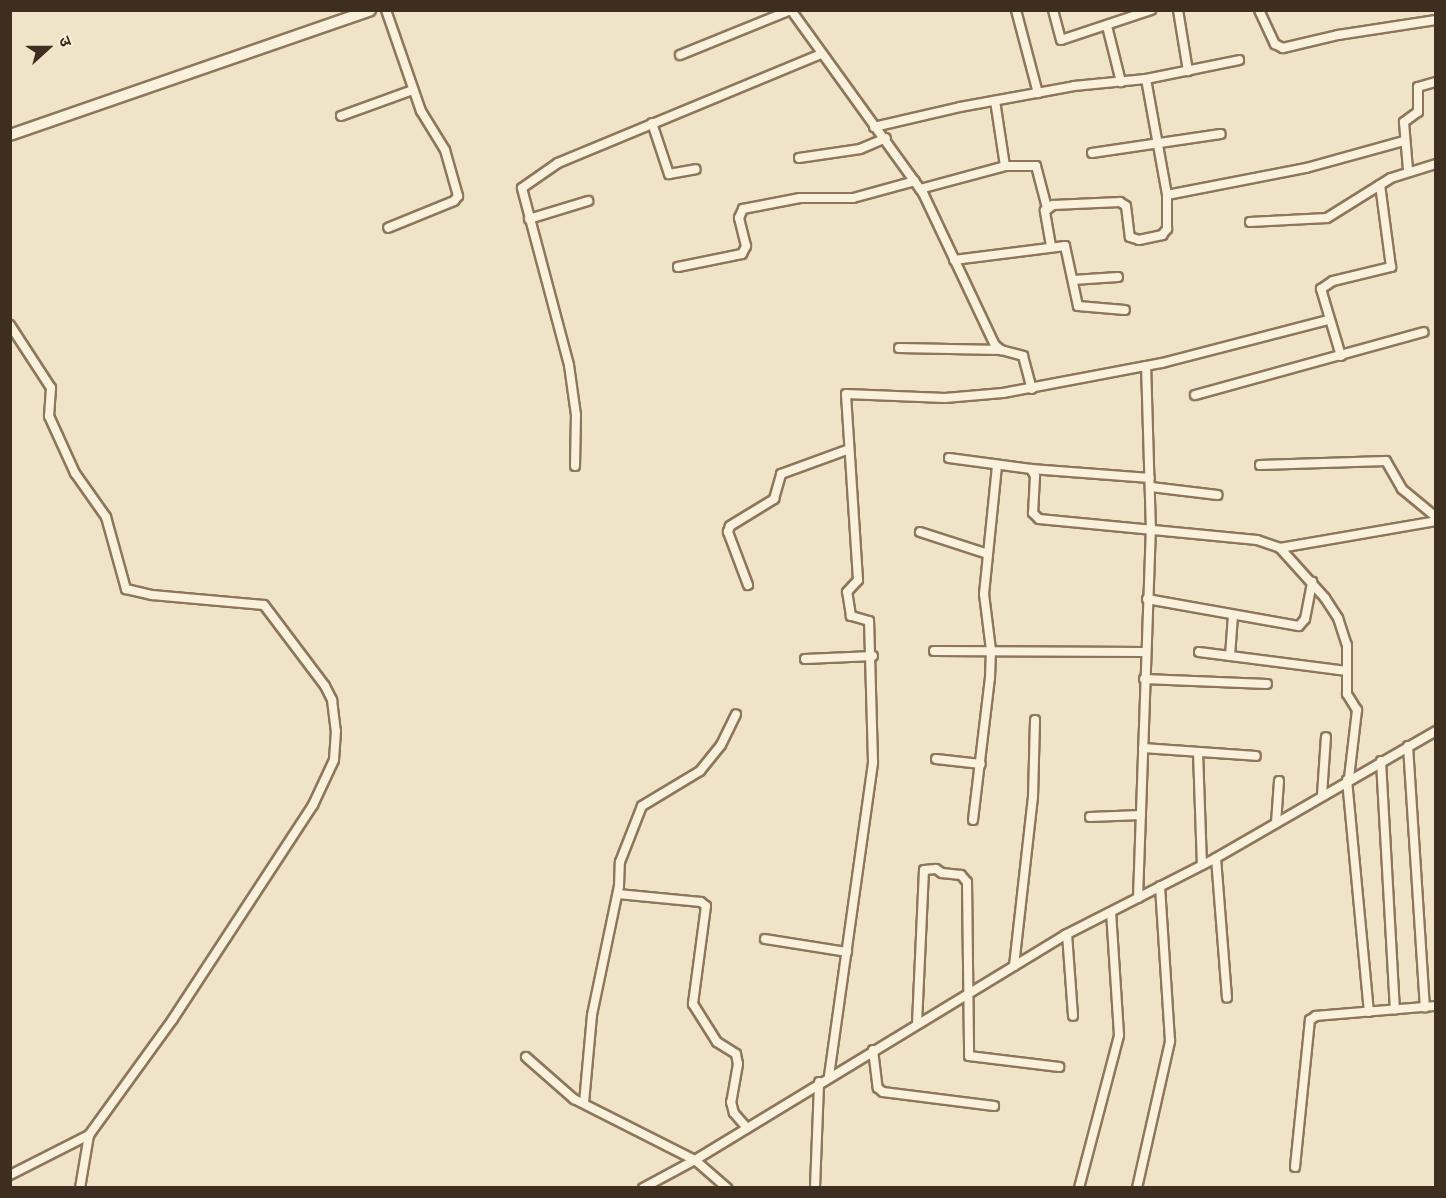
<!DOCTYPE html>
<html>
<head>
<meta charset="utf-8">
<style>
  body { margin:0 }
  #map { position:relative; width:1446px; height:1198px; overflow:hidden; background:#f0e4c8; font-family:"Times New Roman","Noto Sans Devanagari",serif }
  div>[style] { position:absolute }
  .roads { filter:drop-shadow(2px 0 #8d765c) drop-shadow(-2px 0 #8d765c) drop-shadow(0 2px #8d765c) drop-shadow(0 -2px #8d765c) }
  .minor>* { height:8px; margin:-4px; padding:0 4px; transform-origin:4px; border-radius:4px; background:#faf1dc }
  .tertiary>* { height:10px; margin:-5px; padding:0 5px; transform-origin:5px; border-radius:5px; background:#faf1dc }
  span { translate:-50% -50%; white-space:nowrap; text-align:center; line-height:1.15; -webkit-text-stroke:5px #f7eed8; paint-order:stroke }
  .frame { position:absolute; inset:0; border:12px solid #3d2e20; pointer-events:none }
  .north { position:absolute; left:18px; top:18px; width:60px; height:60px; -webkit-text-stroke:4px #f7eed8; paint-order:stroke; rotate:69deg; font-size:16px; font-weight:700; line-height:24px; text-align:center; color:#3d2e20 }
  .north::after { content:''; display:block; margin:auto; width:21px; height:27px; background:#3d2e20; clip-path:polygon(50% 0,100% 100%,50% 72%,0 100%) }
</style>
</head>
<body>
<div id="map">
  <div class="roads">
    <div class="minor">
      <i style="left:386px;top:10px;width:107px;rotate:70.9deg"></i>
      <i style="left:421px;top:111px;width:46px;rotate:58.4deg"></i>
      <i style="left:445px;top:150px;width:48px;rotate:74.2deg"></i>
      <i style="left:458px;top:196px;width:6px;rotate:129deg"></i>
      <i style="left:454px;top:201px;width:71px;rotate:157.8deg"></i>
      <i style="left:791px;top:10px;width:226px;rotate:54.2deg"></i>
      <i style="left:923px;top:193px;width:168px;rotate:64.7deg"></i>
      <i style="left:995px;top:345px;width:8px;rotate:40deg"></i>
      <i style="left:1001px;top:350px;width:23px;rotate:15deg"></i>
      <i style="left:1023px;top:356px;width:34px;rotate:75deg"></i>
      <i style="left:1016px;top:10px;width:86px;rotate:75.2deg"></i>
      <i style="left:1053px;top:10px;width:31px;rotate:75deg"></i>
      <i style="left:1061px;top:40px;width:95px;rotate:-18.4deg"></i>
      <i style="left:1178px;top:10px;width:62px;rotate:80.7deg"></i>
      <i style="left:1259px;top:10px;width:38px;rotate:65deg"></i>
      <i style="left:1275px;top:44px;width:9px;rotate:27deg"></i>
      <i style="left:1283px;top:48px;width:57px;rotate:-13.3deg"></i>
      <i style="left:1338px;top:35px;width:99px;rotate:-8.7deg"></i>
      <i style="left:1107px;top:26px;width:58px;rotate:76deg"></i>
      <i style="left:680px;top:55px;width:120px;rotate:-22.1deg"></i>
      <i style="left:1146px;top:79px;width:118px;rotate:79.7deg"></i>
      <i style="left:1167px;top:195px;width:142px;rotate:-11deg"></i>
      <i style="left:1306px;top:168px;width:102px;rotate:-15.4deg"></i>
      <i style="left:341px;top:116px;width:77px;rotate:-19.9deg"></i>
      <i style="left:652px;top:123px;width:54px;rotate:71.6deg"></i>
      <i style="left:669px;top:174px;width:27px;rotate:-10deg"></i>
      <i style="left:874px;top:127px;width:88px;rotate:-13.1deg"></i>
      <i style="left:960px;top:107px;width:116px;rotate:-10.4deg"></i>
      <i style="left:1074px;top:86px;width:72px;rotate:-5.6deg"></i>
      <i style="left:1146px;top:79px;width:95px;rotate:-11.5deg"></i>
      <i style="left:1092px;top:153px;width:130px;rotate:-8.4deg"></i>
      <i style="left:799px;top:158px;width:62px;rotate:-8.4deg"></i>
      <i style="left:860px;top:149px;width:28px;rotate:-23deg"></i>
      <i style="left:1005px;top:166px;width:31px"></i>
      <i style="left:1036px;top:166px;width:43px;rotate:75.3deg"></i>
      <i style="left:1408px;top:170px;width:48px;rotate:-94.8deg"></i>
      <i style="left:1404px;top:122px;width:17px;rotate:-36deg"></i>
      <i style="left:1418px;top:112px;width:25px;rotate:-90deg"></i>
      <i style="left:1418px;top:87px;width:19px;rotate:-16deg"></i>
      <i style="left:920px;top:189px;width:88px;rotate:-15.1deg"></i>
      <i style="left:1005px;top:166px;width:66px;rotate:-98.7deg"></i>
      <i style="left:529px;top:219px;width:62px;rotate:-17deg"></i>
      <i style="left:1250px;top:222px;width:77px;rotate:-3deg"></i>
      <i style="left:1327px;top:218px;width:75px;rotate:-32deg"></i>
      <i style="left:1391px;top:178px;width:47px;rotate:-17.3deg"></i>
      <i style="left:1051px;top:246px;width:36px;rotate:-100deg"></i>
      <i style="left:1045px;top:211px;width:10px;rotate:-37deg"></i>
      <i style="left:1053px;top:205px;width:67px;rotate:-2.6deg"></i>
      <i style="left:1120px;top:202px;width:7px;rotate:34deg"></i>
      <i style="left:1126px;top:206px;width:31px;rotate:83deg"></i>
      <i style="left:1130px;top:237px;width:9px;rotate:18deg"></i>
      <i style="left:1139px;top:240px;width:24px;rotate:-12deg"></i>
      <i style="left:1162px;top:235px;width:8px;rotate:-50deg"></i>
      <i style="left:1167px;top:229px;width:34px;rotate:-90deg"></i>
      <i style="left:954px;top:260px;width:112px;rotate:-7.2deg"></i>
      <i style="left:1065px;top:246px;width:61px;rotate:77.8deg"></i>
      <i style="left:1078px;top:306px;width:47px;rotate:4.9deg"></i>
      <i style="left:678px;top:267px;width:65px;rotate:-11.5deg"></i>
      <i style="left:742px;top:254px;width:9px;rotate:-63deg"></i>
      <i style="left:746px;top:246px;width:29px;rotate:-104deg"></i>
      <i style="left:739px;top:218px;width:10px;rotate:-66deg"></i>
      <i style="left:743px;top:209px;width:58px;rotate:-10.9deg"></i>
      <i style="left:800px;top:198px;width:53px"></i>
      <i style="left:853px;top:198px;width:64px;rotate:-15.3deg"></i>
      <i style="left:1073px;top:280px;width:45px;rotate:-3.8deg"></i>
      <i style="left:10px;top:325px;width:75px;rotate:56.9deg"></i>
      <i style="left:51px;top:388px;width:28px;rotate:94deg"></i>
      <i style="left:49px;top:416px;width:63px;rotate:65.5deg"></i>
      <i style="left:75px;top:473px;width:54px;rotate:54.8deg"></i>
      <i style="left:106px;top:517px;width:75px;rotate:74.5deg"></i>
      <i style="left:126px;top:589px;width:27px;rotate:13deg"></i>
      <i style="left:152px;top:595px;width:112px;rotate:5.1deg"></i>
      <i style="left:264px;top:605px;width:101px;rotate:53deg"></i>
      <i style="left:325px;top:686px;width:16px;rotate:63deg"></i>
      <i style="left:332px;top:700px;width:31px;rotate:83deg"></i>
      <i style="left:336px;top:731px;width:29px;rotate:94deg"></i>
      <i style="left:334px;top:760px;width:50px;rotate:115deg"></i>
      <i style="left:313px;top:805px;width:256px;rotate:123.2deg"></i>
      <i style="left:173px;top:1019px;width:143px;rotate:125.9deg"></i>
      <i style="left:89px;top:1135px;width:54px;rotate:99.6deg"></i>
      <i style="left:899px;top:348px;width:102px;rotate:1.1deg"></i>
      <i style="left:1341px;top:356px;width:70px;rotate:-106.6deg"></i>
      <i style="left:1321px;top:289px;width:14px;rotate:-34deg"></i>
      <i style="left:1333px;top:281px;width:60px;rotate:-13.6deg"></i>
      <i style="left:1391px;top:267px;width:83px;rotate:-97.6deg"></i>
      <i style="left:1195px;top:395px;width:237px;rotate:-15.4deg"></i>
      <i style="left:949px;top:458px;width:83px;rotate:7.6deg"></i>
      <i style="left:1031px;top:469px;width:8px;rotate:60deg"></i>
      <i style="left:1035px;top:476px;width:37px;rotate:93deg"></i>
      <i style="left:1033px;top:513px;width:8px;rotate:45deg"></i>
      <i style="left:1039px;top:519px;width:219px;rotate:5.5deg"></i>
      <i style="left:1257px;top:540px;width:24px;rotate:19deg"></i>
      <i style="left:1280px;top:548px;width:67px;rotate:48deg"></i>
      <i style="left:1325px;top:598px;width:24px;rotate:57deg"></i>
      <i style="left:1338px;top:618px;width:28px;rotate:72deg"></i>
      <i style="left:1347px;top:645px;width:49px;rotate:90deg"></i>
      <i style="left:1347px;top:694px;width:19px;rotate:58deg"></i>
      <i style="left:1357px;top:710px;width:68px;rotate:96.7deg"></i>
      <i style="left:1260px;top:465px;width:126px;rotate:-1.8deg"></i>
      <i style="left:1386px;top:461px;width:32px;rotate:60deg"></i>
      <i style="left:1402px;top:489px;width:44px;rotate:39.5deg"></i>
      <i style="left:575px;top:466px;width:51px;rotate:-88.9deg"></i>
      <i style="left:576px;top:415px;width:50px;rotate:-98deg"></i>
      <i style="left:569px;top:365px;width:183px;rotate:-104.9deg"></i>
      <i style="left:522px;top:188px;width:44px;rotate:-34.8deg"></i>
      <i style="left:558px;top:163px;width:285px;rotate:-22.5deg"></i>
      <i style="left:1031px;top:469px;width:119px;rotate:4.3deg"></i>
      <i style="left:1151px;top:487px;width:67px;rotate:6.8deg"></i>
      <i style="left:920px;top:532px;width:71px;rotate:17.9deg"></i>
      <i style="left:1280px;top:548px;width:158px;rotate:-9.8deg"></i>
      <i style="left:748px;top:585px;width:57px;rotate:-110.7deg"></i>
      <i style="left:728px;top:532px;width:6px;rotate:-72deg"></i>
      <i style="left:730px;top:526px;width:52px;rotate:-31.5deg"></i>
      <i style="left:774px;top:499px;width:26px;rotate:-74deg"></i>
      <i style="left:781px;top:474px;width:70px;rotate:-20deg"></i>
      <i style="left:1147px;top:599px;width:154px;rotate:10.1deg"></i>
      <i style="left:1299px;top:626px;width:9px;rotate:-49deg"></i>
      <i style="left:1305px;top:619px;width:38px;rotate:-79deg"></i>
      <i style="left:934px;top:651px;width:211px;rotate:0.3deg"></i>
      <i style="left:1199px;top:652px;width:149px;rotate:7.3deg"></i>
      <i style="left:1230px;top:656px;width:41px;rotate:-85.8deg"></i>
      <i style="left:805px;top:659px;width:68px;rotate:-2.5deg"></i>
      <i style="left:1144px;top:679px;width:123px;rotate:2.3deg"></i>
      <i style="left:1408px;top:746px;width:262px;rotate:86.3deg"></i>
      <i style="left:1143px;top:748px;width:113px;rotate:4deg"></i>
      <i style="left:1198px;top:752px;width:113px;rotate:88deg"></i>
      <i style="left:936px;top:759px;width:45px;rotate:6.3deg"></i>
      <i style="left:1381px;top:761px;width:249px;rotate:86.8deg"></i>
      <i style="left:1347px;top:780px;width:233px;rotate:84.6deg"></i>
      <i style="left:1322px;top:795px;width:58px;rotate:-86.1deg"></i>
      <i style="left:1090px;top:817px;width:51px;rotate:-2.2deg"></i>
      <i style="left:973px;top:820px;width:143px;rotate:-83.2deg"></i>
      <i style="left:990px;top:678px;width:28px;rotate:-88deg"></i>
      <i style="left:991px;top:650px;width:56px;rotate:-97.1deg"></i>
      <i style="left:984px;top:594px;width:130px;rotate:-84.2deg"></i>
      <i style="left:1276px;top:823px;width:42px;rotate:-85.9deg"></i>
      <i style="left:1216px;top:858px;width:140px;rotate:85.5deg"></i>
      <i style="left:618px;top:894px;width:83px;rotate:5.5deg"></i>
      <i style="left:701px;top:902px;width:6px;rotate:39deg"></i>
      <i style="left:706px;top:906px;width:99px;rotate:97.6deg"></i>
      <i style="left:693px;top:1004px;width:45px;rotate:57.7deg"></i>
      <i style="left:717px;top:1042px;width:22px;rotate:32deg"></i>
      <i style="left:736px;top:1054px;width:10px;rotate:79deg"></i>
      <i style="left:738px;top:1064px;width:39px;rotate:100deg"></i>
      <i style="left:731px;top:1102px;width:11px;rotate:75deg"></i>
      <i style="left:734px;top:1113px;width:20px;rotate:49deg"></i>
      <i style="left:1138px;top:898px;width:366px;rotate:-88deg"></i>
      <i style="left:1151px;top:532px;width:166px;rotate:-91.7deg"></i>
      <i style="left:1067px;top:934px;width:82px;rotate:85.8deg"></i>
      <i style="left:765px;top:939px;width:83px;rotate:9deg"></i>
      <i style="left:1014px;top:966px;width:170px;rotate:-83.6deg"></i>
      <i style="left:1033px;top:797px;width:77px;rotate:-88.5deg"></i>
      <i style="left:917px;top:1024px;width:154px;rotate:-87.4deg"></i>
      <i style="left:924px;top:870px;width:12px;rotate:-5deg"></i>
      <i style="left:936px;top:869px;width:7px;rotate:34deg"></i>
      <i style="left:942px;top:873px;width:19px;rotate:6deg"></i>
      <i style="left:961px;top:875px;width:9px;rotate:49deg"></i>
      <i style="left:967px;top:882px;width:174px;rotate:89.3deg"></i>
      <i style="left:969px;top:1056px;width:91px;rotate:7deg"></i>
      <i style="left:873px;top:1050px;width:38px;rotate:83deg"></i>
      <i style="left:878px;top:1088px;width:6px;rotate:39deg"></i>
      <i style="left:883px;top:1092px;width:112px;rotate:7.2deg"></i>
      <i style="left:526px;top:1057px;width:64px;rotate:41.2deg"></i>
      <i style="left:574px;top:1099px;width:136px;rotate:26.8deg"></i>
      <i style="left:695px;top:1160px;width:43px;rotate:41.2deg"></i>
      <i style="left:829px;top:1076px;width:317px;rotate:-82deg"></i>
      <i style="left:873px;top:762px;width:141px;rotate:-91.6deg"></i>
      <i style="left:869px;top:621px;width:19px;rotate:-164deg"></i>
      <i style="left:851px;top:616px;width:24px;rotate:-99deg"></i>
      <i style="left:847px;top:592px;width:16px;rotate:-47deg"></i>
      <i style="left:858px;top:580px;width:186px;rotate:-93.7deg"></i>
      <i style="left:846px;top:394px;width:99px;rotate:2.3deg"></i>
      <i style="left:945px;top:398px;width:58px;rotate:-4.9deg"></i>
      <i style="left:1003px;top:393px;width:162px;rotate:-10.7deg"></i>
      <i style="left:1162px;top:363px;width:171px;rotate:-14.5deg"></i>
      <i style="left:584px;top:1103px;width:88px;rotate:-84.8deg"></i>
      <i style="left:592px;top:1015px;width:132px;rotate:-78.2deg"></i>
      <i style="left:619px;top:886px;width:24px;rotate:-88deg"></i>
      <i style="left:620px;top:862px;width:60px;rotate:-68.6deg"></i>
      <i style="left:642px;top:806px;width:68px;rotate:-31.1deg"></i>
      <i style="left:700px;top:771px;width:33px;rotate:-51deg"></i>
      <i style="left:721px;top:745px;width:34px;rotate:-64deg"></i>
      <i style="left:1295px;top:1167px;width:148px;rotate:-84.2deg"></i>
      <i style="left:1310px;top:1020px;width:7px;rotate:-34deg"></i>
      <i style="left:1316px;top:1016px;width:120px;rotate:-4.8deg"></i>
      <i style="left:10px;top:1175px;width:89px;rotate:-26.9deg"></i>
      <i style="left:643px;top:1188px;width:59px;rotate:-28.3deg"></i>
      <i style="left:695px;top:1160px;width:433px;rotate:-31.3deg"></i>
      <i style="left:1065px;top:935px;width:169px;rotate:-27deg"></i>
      <i style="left:1216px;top:858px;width:254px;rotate:-30deg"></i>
      <i style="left:815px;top:1188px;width:106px;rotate:-87.8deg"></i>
      <i style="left:1079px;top:1188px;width:158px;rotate:-75.3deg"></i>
      <i style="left:1119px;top:1035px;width:123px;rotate:-93.7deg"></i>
      <i style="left:1137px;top:1188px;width:151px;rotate:-77.3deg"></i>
      <i style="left:1170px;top:1041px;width:155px;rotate:-93.7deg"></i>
    </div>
    <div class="tertiary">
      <i style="left:10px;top:135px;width:381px;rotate:-19.1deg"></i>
    </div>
  </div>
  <div class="frame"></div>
  <div class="north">उ</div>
</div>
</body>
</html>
